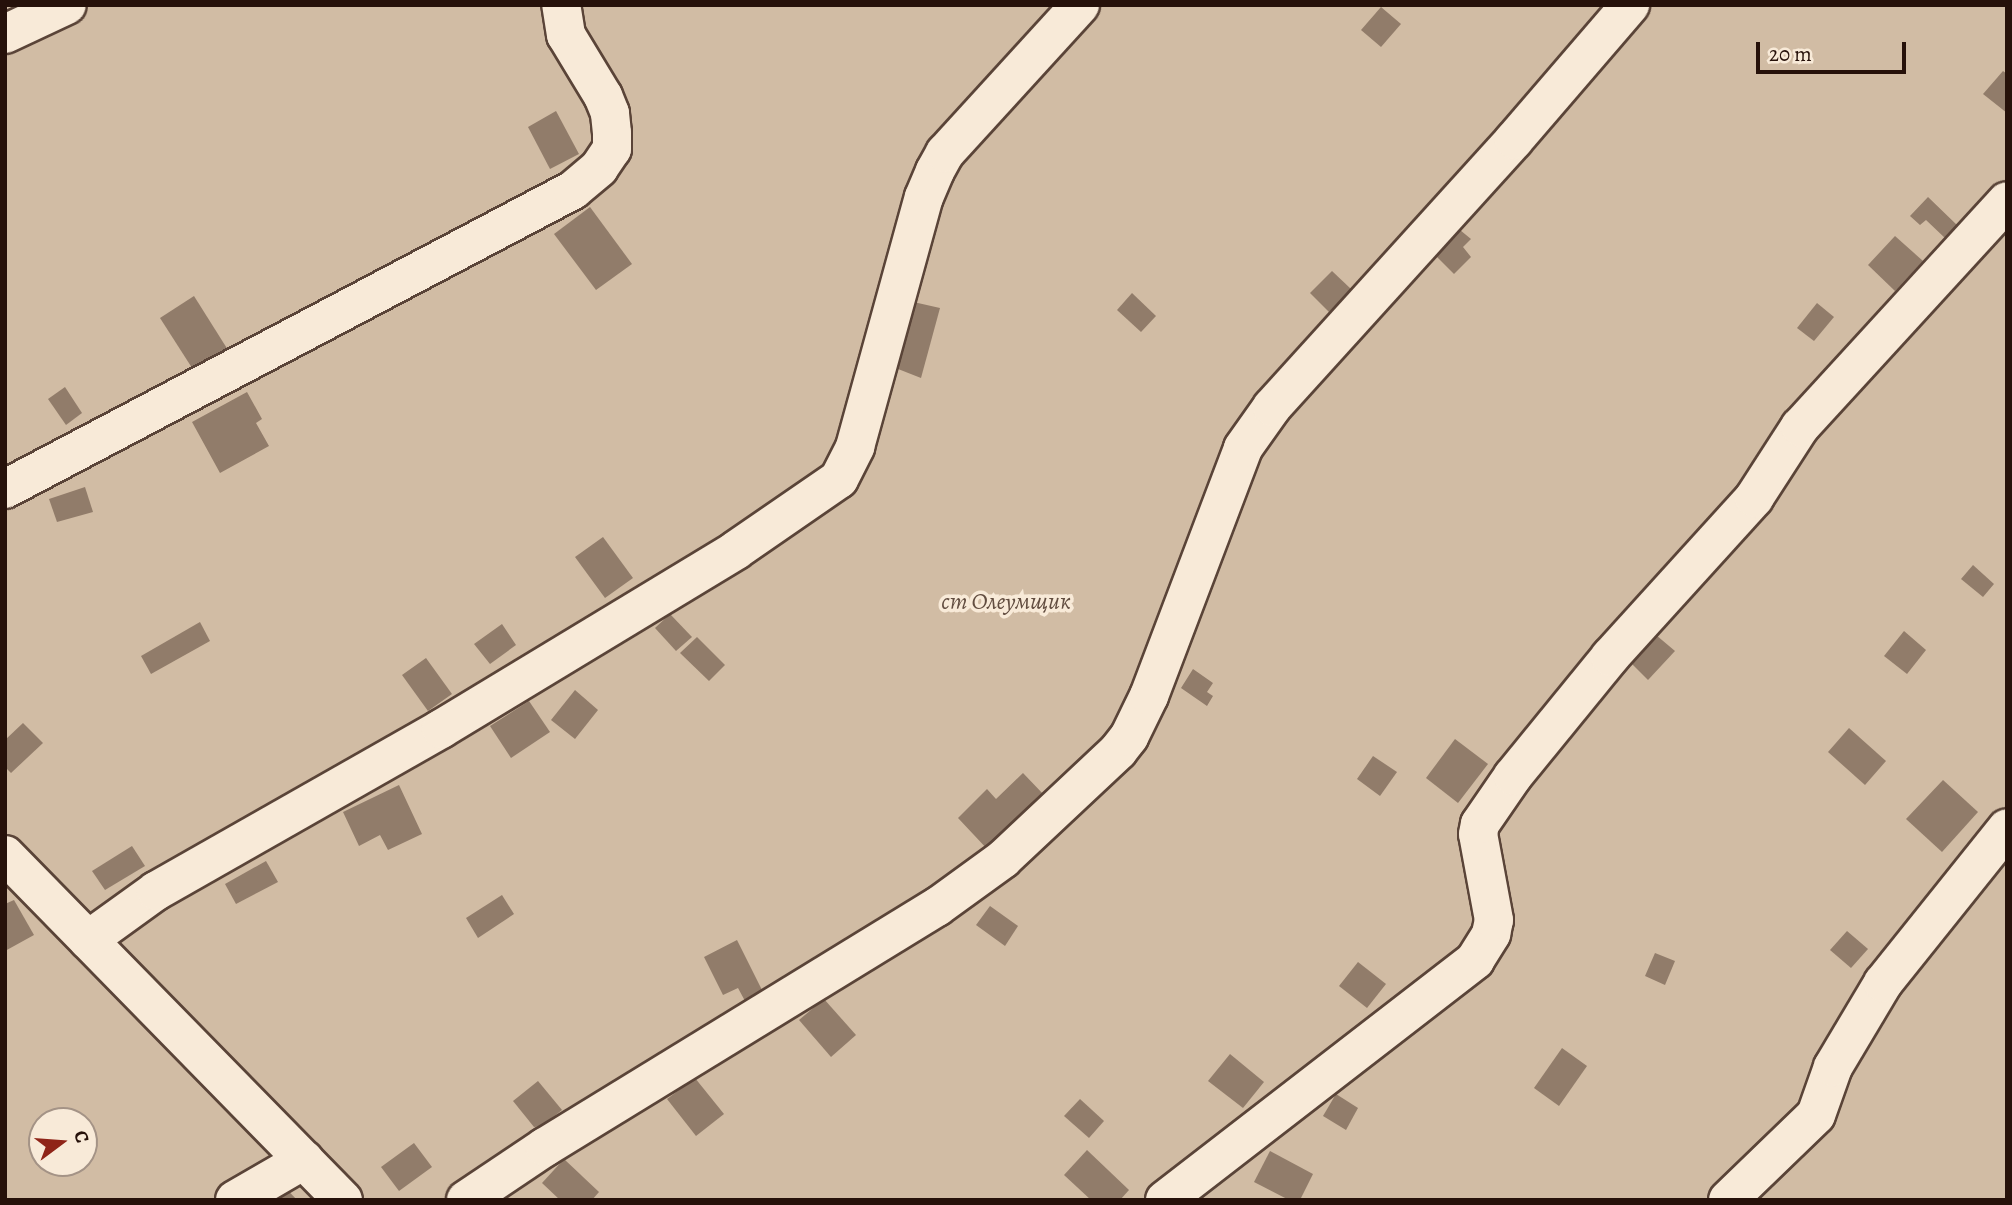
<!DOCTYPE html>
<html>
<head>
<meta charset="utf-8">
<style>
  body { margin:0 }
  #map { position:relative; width:2012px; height:1205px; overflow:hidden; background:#f4dfc3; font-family:Alegreya,serif }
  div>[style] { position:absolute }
  .green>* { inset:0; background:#d1bca4 }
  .building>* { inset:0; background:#917c6a }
  .roads { filter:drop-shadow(2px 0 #5a4438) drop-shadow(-2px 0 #5a4438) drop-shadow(0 2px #5a4438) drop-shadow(0 -2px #5a4438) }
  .minor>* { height:38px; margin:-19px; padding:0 19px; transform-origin:19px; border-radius:19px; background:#f8ead8 }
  span { translate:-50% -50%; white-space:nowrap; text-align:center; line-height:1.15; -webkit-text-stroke:7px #f8ead8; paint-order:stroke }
  .park-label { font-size:24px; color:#624d40; font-style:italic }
  .frame { position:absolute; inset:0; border:7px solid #26110a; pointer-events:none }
  .north { position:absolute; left:28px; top:1107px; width:70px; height:70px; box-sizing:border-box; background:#f8ead8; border:2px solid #a49386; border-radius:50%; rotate:74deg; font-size:19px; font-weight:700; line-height:28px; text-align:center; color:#26110a }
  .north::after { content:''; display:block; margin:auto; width:24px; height:32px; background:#8f2418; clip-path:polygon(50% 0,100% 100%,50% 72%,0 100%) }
  .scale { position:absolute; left:1756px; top:42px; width:150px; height:32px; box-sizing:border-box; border:4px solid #26110a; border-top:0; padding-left:9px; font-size:21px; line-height:24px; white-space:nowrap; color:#26110a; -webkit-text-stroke:5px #f8ead8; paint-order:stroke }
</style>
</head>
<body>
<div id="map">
  <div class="green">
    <i style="clip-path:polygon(evenodd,5px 5px,2007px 5px,2007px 1200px,5px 1200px,5px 5px,42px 1121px,84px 1121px,84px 1163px,42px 1163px,42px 1121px)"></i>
  </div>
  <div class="building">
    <i style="clip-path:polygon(1381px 7px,1401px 24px,1381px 47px,1361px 30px)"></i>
    <i style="clip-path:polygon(2003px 71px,2007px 74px,2007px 113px,1983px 94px)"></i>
    <i style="clip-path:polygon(556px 111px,579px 154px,550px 169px,528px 127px)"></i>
    <i style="clip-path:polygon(1928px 197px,1958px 226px,1946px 239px,1926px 220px,1920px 225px,1910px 216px)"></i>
    <i style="clip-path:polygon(590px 207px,632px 264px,596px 290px,554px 234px)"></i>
    <i style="clip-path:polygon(1460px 230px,1471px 239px,1463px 247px,1471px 257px,1454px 274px,1435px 255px)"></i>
    <i style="clip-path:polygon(1895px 236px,1923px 261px,1895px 291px,1868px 265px)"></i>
    <i style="clip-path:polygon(1332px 271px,1351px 289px,1329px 312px,1310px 293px)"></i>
    <i style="clip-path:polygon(1132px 293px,1156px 316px,1141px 332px,1117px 310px)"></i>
    <i style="clip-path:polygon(194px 296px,228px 350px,194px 371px,160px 318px)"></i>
    <i style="clip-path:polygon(909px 301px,940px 308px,921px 378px,893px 367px)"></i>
    <i style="clip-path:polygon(1817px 303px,1834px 317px,1814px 341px,1797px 328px)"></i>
    <i style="clip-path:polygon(65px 387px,82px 413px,66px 425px,48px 399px)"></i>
    <i style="clip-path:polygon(247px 392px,262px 419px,256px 423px,269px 446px,220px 473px,192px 422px)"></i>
    <i style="clip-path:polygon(85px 487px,93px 512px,57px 522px,49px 499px)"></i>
    <i style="clip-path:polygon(603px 537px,633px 578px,605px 598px,575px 557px)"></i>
    <i style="clip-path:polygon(1973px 565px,1994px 584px,1983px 597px,1961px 579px)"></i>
    <i style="clip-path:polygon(670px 614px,692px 637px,676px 651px,655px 628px)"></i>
    <i style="clip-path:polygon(200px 622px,210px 641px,151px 674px,141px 656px)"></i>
    <i style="clip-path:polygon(502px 624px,516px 645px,490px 664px,474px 644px)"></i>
    <i style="clip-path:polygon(1904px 631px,1926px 650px,1907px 674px,1884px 656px)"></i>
    <i style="clip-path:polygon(1656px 635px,1675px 651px,1648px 680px,1631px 663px)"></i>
    <i style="clip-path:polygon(697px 637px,725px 665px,709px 681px,680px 653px)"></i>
    <i style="clip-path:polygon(426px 658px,452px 694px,428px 711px,402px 675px)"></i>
    <i style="clip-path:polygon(1193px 669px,1213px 683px,1207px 692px,1213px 696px,1207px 706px,1181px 688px)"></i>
    <i style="clip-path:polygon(575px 690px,598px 710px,575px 739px,551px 720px)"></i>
    <i style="clip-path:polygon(529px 701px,550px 732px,511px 758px,490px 726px)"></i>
    <i style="clip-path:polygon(23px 723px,43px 743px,11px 773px,5px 767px,5px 740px)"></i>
    <i style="clip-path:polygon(1849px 728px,1886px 761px,1865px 785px,1828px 752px)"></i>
    <i style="clip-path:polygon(1455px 739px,1488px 764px,1458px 803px,1426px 778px)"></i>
    <i style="clip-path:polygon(1373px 756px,1397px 772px,1380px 796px,1357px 779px)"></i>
    <i style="clip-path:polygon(1023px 773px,1045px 796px,989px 851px,958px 818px,987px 789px,996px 799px)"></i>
    <i style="clip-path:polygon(1943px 780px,1978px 812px,1942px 852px,1906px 819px)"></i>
    <i style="clip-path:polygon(399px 785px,422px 834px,388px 850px,380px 835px,359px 846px,343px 812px)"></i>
    <i style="clip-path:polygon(132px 846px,145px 866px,105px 890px,92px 871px)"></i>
    <i style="clip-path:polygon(266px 861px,278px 882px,236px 904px,225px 884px)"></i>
    <i style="clip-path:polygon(502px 895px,514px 914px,478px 938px,466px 918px)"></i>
    <i style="clip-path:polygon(14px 900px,34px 935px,5px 951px,5px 904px)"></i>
    <i style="clip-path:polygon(990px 906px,1018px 926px,1005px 946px,976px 925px)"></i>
    <i style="clip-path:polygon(1847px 931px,1868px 949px,1851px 968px,1830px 950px)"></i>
    <i style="clip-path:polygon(737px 940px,763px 992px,745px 1001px,738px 988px,723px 995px,704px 957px)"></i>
    <i style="clip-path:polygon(1655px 953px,1675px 961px,1665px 985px,1645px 976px)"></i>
    <i style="clip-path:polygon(1358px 962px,1386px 984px,1367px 1008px,1339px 986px)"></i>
    <i style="clip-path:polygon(824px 999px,856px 1035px,831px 1057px,799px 1020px)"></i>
    <i style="clip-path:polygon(1562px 1048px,1587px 1066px,1559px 1106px,1534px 1088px)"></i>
    <i style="clip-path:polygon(1230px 1054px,1264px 1082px,1243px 1108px,1208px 1081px)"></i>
    <i style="clip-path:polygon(695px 1078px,724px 1114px,696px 1136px,667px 1099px)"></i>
    <i style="clip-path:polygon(538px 1081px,562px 1110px,542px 1126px,534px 1127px,513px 1101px)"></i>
    <i style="clip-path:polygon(1336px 1094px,1358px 1108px,1346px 1130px,1323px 1116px)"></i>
    <i style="clip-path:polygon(1080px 1099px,1104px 1121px,1089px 1138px,1064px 1116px)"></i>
    <i style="clip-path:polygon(414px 1143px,432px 1167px,399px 1191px,381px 1167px)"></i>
    <i style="clip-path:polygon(1087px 1150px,1129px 1190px,1120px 1200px,1091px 1200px,1064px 1175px)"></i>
    <i style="clip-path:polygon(1270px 1151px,1313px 1174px,1300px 1200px,1289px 1200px,1254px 1182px)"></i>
    <i style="clip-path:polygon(564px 1159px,599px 1192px,592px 1200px,560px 1200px,542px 1183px)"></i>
    <i style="clip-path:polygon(280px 1182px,297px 1200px,261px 1200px)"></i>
  </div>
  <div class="roads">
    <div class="minor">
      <i style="left:5px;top:34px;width:68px;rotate:-25.1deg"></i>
      <i style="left:5px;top:489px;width:642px;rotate:-27.76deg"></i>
      <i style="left:573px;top:190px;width:34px;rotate:-40deg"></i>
      <i style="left:599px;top:168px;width:23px;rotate:-56deg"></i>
      <i style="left:612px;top:149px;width:16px;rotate:-90deg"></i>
      <i style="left:612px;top:133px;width:20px;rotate:-96deg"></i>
      <i style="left:610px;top:113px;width:18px;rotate:-112deg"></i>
      <i style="left:603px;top:96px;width:71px;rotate:-121.2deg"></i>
      <i style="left:566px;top:35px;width:30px;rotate:-99deg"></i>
      <i style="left:5px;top:855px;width:483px;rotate:45.6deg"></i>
      <i style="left:88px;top:940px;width:84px;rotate:-35.8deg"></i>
      <i style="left:156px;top:891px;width:328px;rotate:-29.6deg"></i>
      <i style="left:441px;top:729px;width:345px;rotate:-31.2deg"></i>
      <i style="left:736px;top:550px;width:125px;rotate:-34.6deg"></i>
      <i style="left:839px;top:479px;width:36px;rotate:-63deg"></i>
      <i style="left:855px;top:447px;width:259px;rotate:-74.6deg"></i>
      <i style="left:924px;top:197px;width:28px;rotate:-67deg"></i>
      <i style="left:935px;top:171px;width:21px;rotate:-61deg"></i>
      <i style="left:945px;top:153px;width:200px;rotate:-47.6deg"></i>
      <i style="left:235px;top:1200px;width:80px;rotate:-30.1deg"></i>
      <i style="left:466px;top:1200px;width:95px;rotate:-33.9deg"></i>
      <i style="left:545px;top:1147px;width:460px;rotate:-31.5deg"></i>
      <i style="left:937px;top:907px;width:82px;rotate:-36deg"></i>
      <i style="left:1003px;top:859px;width:158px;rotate:-43.2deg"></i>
      <i style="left:1118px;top:751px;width:18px;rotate:-52deg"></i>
      <i style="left:1129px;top:737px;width:46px;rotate:-64deg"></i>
      <i style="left:1149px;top:696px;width:265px;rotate:-69.2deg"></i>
      <i style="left:1243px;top:448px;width:50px;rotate:-54.7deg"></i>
      <i style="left:1272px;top:407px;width:360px;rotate:-47.8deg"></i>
      <i style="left:1514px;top:140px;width:178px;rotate:-49.3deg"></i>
      <i style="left:1165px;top:1200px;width:392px;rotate:-37.7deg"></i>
      <i style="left:1475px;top:960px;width:31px;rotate:-58deg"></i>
      <i style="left:1491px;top:934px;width:14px;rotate:-78deg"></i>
      <i style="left:1494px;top:920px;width:87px;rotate:-100.5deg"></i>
      <i style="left:1478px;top:834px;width:10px;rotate:-79deg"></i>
      <i style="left:1480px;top:824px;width:58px;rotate:-55.5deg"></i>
      <i style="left:1513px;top:776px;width:154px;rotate:-50.8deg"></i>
      <i style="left:1610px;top:657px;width:215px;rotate:-47.8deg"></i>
      <i style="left:1754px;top:498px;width:85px;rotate:-57.1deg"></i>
      <i style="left:1800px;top:427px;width:306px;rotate:-47.5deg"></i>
      <i style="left:1728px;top:1200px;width:122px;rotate:-44deg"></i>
      <i style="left:1816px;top:1115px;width:51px;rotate:-70.5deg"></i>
      <i style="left:1833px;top:1067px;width:98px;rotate:-59.2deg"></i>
      <i style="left:1883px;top:983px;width:198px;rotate:-51.3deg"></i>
    </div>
  </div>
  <div class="park-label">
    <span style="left:1006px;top:602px">ст Олеумщик</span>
  </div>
  <div class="frame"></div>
  <div class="north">С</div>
  <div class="scale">20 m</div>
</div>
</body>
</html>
